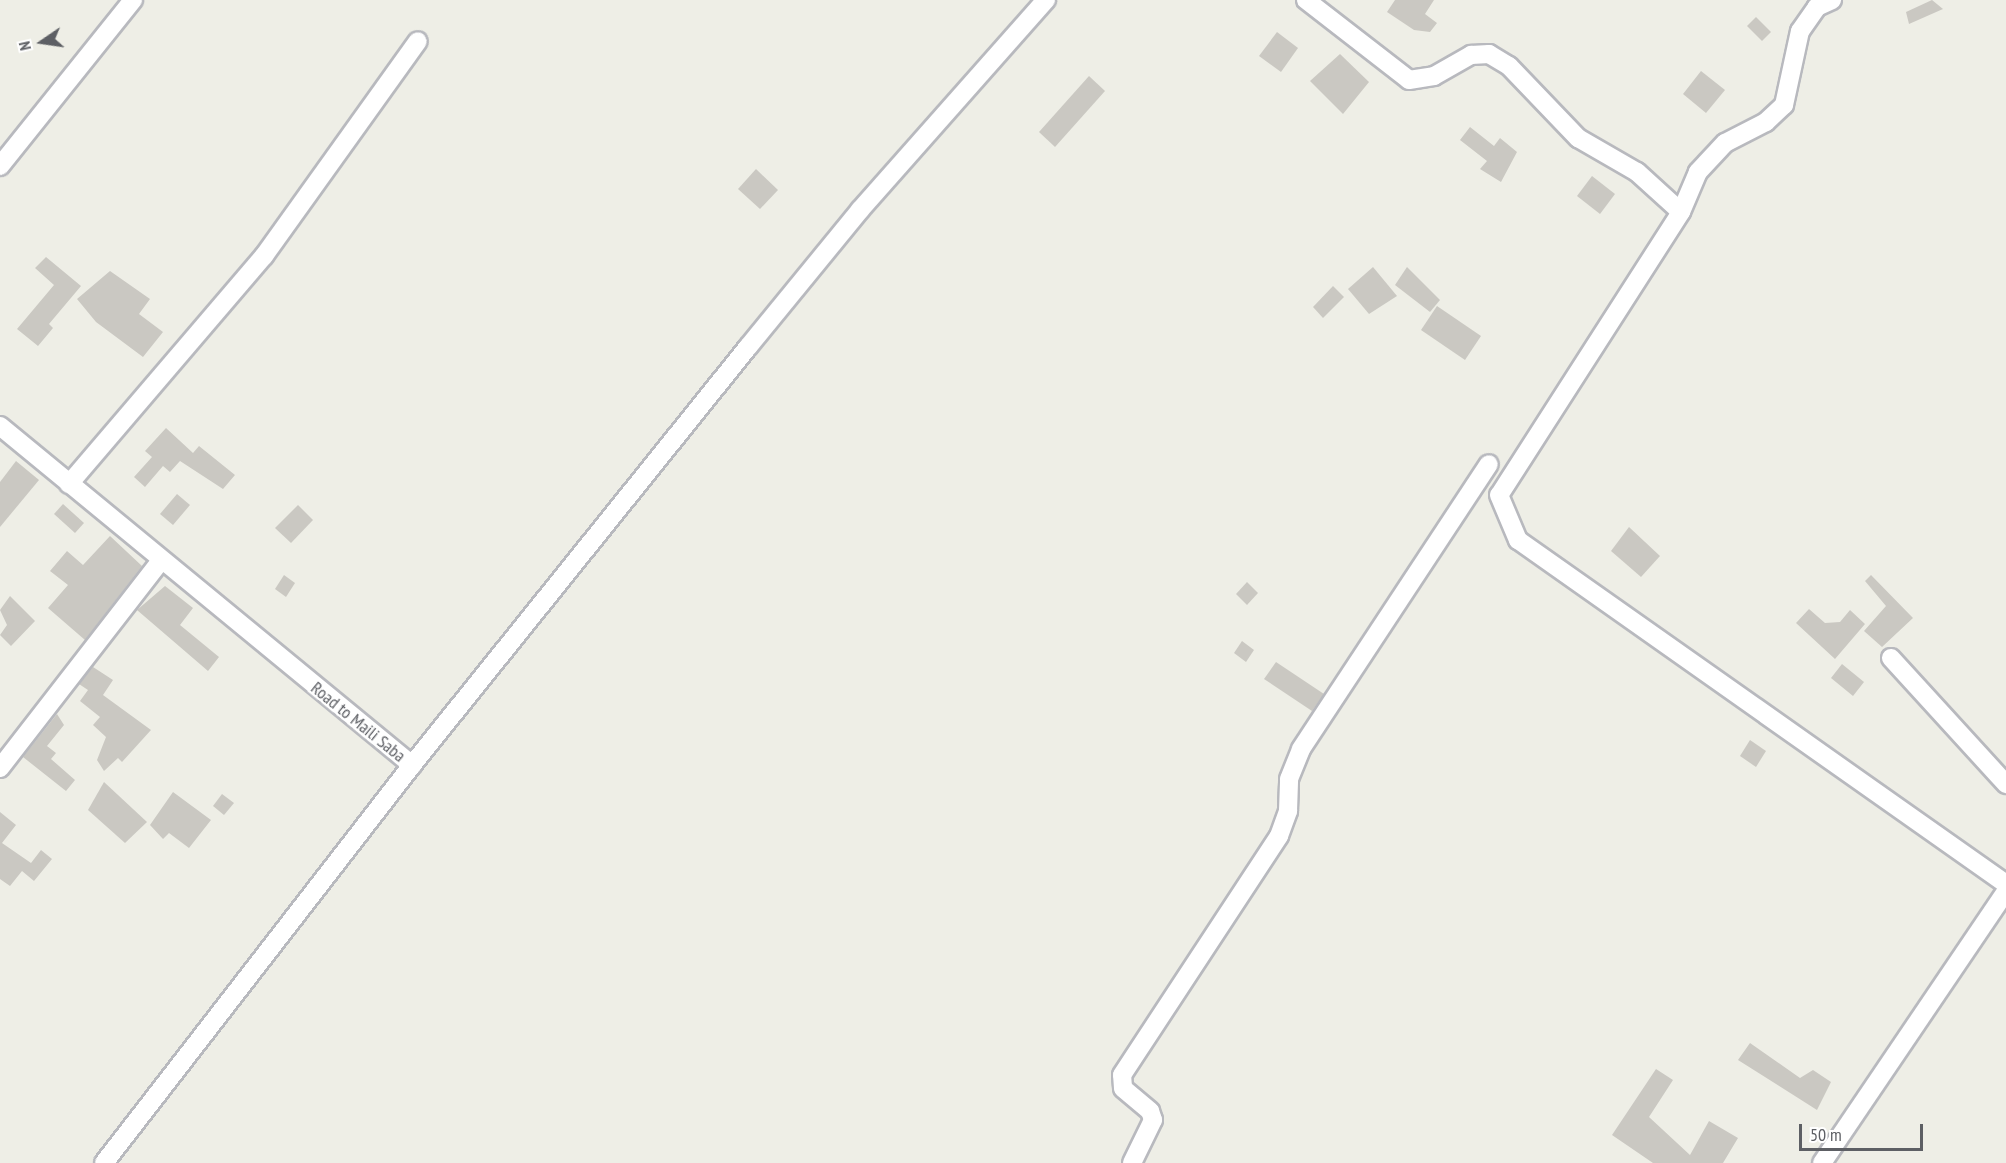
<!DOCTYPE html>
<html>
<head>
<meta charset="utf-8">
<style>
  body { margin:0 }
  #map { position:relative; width:2006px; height:1163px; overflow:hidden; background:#eeeee6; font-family:"PT Sans Narrow",sans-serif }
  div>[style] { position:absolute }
  .building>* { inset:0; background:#cac8c2 }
  .roads { filter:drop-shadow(2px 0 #b8b9be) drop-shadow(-2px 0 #b8b9be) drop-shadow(0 2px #b8b9be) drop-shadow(0 -2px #b8b9be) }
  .minor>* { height:18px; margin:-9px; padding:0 9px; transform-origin:9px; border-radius:9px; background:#fff }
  span { translate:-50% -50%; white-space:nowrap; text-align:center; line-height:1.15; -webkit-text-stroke:4.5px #fff; paint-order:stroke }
  .street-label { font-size:18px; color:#5d5f64 }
  .north { position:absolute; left:12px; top:12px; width:60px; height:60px; -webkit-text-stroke:4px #fff; paint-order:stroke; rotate:257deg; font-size:16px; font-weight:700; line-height:24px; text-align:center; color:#5d5f64 }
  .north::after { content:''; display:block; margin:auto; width:21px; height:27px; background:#5d5f64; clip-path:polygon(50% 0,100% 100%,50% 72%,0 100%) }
  .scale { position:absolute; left:1799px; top:1124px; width:124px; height:27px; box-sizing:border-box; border:3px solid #5d5f64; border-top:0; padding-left:8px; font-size:18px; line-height:21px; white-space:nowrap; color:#5d5f64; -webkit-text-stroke:4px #fff; paint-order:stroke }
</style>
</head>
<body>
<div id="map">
  <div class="building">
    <i style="clip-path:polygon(1395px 0,1434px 0,1425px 14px,1437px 23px,1430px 32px,1414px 30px,1387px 12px)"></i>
    <i style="clip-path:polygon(1932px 0,1943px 9px,1909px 24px,1906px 12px)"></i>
    <i style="clip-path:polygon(1756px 17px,1771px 32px,1762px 41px,1747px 26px)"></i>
    <i style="clip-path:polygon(1277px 32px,1298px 48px,1281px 72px,1259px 56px)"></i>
    <i style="clip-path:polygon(1340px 54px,1369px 82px,1343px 114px,1310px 81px)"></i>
    <i style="clip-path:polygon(1701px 71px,1725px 90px,1706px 113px,1683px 94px)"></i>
    <i style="clip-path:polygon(1089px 76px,1105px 91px,1055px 147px,1039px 132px)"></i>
    <i style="clip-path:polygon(1470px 127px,1494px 146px,1500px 138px,1517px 152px,1501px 182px,1480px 169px,1487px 161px,1460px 140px)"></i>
    <i style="clip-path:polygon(756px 169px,778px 190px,760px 209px,738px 189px)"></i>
    <i style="clip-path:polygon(1592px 176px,1615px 194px,1600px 214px,1577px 196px)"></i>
    <i style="clip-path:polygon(46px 257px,81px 286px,49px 324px,53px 328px,38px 346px,17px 329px,54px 285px,35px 268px)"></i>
    <i style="clip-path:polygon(1373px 267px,1397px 296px,1369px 314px,1348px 289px)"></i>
    <i style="clip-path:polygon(1407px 267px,1440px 300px,1430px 312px,1395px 285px)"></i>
    <i style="clip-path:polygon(110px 271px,150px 299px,139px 314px,163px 332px,143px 357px,96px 322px,77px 299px)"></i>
    <i style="clip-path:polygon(1333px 286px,1344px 297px,1323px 318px,1313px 307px)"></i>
    <i style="clip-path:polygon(1437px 306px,1481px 336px,1465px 360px,1421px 330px)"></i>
    <i style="clip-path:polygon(166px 428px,193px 453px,199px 446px,235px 475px,223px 489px,180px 461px,170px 472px,163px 466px,145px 487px,134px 477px,152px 457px,145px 451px)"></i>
    <i style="clip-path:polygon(16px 461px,39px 480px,0 527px,0 482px)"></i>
    <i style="clip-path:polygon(177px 494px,190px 505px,173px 525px,160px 514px)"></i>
    <i style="clip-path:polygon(63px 504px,84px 523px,75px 533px,54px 514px)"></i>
    <i style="clip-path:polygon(298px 505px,313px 520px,291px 543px,275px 528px)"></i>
    <i style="clip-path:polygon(1629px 527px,1660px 556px,1641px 577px,1611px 551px)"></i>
    <i style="clip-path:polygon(110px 536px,142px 566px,85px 640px,48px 608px,68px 585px,50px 571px,67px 551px,83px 565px)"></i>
    <i style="clip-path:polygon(284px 575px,295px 583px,286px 597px,275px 589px)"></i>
    <i style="clip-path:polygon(1871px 575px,1913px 618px,1882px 647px,1864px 631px,1886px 606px,1865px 581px)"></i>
    <i style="clip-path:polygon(1247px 582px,1258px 593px,1247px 605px,1236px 594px)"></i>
    <i style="clip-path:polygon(165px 586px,193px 608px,180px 625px,219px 657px,208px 671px,137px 610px)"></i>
    <i style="clip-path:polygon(10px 596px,35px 621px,11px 646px,0 635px,7px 625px,0 610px)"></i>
    <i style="clip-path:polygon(1809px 609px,1825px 623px,1840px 622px,1850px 610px,1865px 624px,1835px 659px,1796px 623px)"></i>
    <i style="clip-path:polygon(1242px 641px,1254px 650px,1246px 662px,1234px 653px)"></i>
    <i style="clip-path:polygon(1276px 662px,1324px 694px,1312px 711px,1264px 679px)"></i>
    <i style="clip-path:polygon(1842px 664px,1864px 682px,1853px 696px,1831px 678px)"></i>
    <i style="clip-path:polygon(93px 667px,113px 680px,103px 695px,151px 730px,122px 762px,118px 758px,104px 771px,97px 760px,106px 737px,93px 725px,100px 717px,80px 701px,88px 690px,79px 684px)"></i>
    <i style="clip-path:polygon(57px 714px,64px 725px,47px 746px,56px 753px,51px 759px,75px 780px,66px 791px,23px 757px)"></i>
    <i style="clip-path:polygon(1750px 740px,1766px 751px,1756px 767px,1740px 756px)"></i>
    <i style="clip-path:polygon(104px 782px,147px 822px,125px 843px,88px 810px)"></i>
    <i style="clip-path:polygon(173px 792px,211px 820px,189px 848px,169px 833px,163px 839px,150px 825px)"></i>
    <i style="clip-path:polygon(222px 794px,234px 803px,224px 815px,213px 806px)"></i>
    <i style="clip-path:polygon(0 812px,16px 825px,2px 843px,31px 863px,41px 850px,52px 859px,34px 881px,22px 871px,10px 886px,0 879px)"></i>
    <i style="clip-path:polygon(1750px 1043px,1800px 1078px,1813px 1070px,1831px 1082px,1817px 1110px,1738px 1060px)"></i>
    <i style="clip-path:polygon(1656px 1069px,1673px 1080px,1649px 1117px,1690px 1155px,1709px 1121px,1738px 1138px,1723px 1163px,1653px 1163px,1612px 1135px)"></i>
  </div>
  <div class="roads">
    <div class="minor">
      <i style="left:1306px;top:0;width:130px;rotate:37.8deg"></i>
      <i style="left:1409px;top:80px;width:25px;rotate:-9deg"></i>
      <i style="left:1434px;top:76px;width:43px;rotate:-29.6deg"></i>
      <i style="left:1471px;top:55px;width:18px;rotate:-3deg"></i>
      <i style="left:1489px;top:54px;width:23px;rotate:31deg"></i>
      <i style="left:1509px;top:66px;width:100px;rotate:46.2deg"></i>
      <i style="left:1578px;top:138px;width:68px;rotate:30deg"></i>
      <i style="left:1637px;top:172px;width:59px;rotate:42.3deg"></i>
      <i style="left:1832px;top:0;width:17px;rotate:155deg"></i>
      <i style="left:1817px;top:7px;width:29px;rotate:125deg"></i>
      <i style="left:1800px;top:31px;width:76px;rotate:102.2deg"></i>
      <i style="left:1784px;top:105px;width:25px;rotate:137deg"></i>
      <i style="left:1766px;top:122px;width:46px;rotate:152.9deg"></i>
      <i style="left:1725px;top:143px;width:40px;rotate:133deg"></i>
      <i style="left:1698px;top:172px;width:43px;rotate:113deg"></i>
      <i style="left:1681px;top:212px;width:336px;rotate:122.7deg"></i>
      <i style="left:1499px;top:495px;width:49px;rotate:67.1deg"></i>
      <i style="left:1518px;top:540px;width:597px;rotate:35.18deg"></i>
      <i style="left:0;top:166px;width:213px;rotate:-51.3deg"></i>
      <i style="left:0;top:426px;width:534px;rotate:39.45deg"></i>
      <i style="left:69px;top:484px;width:300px;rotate:-49.5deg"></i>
      <i style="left:264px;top:256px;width:264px;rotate:-54.4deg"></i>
      <i style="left:1891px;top:658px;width:171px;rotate:47.6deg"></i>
      <i style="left:0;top:768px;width:261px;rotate:-52.2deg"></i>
      <i style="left:104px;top:1163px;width:503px;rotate:-52.26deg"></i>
      <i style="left:412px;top:765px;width:536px;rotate:-51.21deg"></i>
      <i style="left:748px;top:347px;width:177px;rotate:-50.7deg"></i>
      <i style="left:860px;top:210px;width:281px;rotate:-48.5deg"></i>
      <i style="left:1132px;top:1163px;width:48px;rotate:-64deg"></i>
      <i style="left:1153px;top:1120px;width:9px;rotate:-108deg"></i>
      <i style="left:1150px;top:1111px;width:35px;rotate:-140deg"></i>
      <i style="left:1123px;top:1088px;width:13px;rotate:-94deg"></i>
      <i style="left:1122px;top:1075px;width:286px;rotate:-56.7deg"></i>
      <i style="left:1279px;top:836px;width:27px;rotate:-70deg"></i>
      <i style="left:1288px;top:811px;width:32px;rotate:-88deg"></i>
      <i style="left:1289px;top:779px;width:32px;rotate:-68deg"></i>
      <i style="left:1301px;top:749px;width:341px;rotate:-56.6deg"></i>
      <i style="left:1822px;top:1163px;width:328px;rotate:-55.9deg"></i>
    </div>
  </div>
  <div class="street-label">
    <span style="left:358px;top:722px;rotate:39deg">Road to Maili Saba</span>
  </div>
  <div class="north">N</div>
  <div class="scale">50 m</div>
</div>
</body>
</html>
